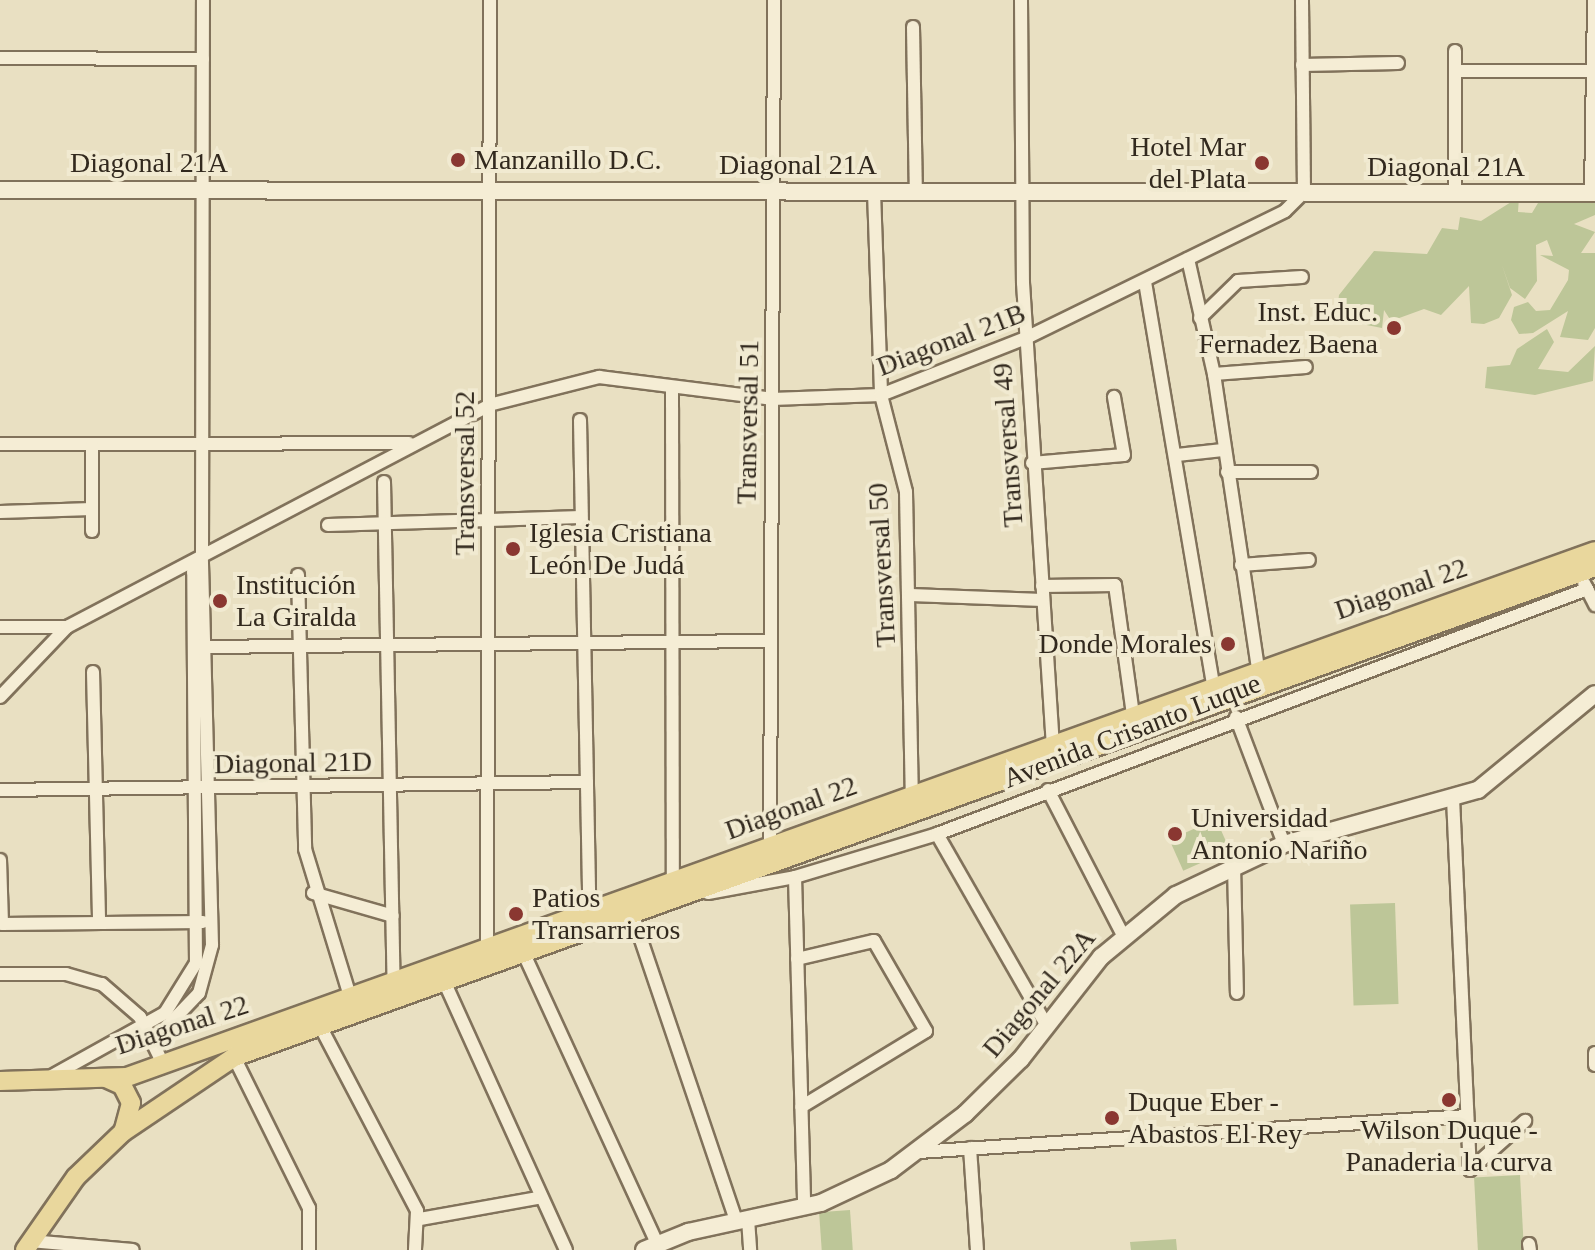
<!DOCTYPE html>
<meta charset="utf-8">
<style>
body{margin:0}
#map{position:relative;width:1595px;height:1250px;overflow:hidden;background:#e9e0c2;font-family:Georgia,serif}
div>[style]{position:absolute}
.green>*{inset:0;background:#bdc698;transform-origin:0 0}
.roads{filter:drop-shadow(2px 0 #81725b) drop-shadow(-2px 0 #81725b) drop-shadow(0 2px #81725b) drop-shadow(0 -2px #81725b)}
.street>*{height:12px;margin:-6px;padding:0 6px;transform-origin:6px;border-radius:6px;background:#f5edd5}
.secondary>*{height:16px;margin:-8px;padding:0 8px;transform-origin:8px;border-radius:8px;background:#f5edd5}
.primary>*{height:18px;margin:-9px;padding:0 9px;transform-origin:9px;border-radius:9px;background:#e9d79d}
.dots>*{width:22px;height:22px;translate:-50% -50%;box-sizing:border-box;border:4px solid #f1ead1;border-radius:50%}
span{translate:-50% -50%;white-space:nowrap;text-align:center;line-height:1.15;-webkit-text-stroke:8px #f1ead1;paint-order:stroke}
.poi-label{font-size:28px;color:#32291e}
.right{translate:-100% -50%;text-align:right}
.left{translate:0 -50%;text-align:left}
.street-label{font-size:28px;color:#32291e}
</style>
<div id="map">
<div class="green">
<i style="clip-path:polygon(1519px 197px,1518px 212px,1532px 213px,1538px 203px,1595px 203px,1595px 215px,1574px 224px,1595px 232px,1581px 253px,1595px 253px,1595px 328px,1588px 340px,1560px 337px,1568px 311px,1533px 333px,1519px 334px,1511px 320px,1514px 307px,1528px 302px,1536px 311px,1550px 310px,1568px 280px,1569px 270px,1540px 255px,1553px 256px,1547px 240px,1536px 245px,1537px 281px,1525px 299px,1510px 288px,1502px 265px,1512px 295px,1499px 318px,1484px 324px,1471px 323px,1469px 286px,1441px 315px,1424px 309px,1391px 321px,1384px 310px,1382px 328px,1336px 319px,1339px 295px,1374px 251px,1427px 254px,1442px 228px,1458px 230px,1460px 217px,1481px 221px)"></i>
<i style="clip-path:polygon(1547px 329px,1554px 342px,1538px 369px,1568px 372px,1595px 346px,1593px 381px,1535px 395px,1485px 388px,1487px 367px,1510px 365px,1517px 349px)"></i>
<i style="left:1216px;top:819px;width:34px;height:51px;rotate:66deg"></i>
<i style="left:1395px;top:903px;width:101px;height:45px;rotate:88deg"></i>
<i style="left:1520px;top:1175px;width:75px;height:46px;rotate:87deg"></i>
<i style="left:850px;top:1210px;width:40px;height:31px;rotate:86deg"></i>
<i style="clip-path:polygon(1176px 1239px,1177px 1250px,1131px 1250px,1130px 1242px)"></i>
</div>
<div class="roads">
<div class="street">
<i style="left:1021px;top:0;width:283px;rotate:89.6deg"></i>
<i style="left:1023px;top:283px;width:462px;rotate:86.3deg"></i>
<i style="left:913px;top:27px;width:165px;rotate:89deg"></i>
<i style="left:0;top:58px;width:203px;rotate:0.3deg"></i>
<i style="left:1302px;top:65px;width:96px;rotate:-1.2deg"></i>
<i style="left:1456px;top:71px;width:137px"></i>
<i style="left:874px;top:192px;width:203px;rotate:88deg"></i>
<i style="left:881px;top:395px;width:100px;rotate:75.5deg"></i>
<i style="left:906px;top:492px;width:302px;rotate:88.9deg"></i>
<i style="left:1591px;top:193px;width:193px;rotate:-89.1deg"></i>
<i style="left:1455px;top:194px;width:143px;rotate:-90deg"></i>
<i style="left:1188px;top:259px;width:118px;rotate:77.3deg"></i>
<i style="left:1214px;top:374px;width:299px;rotate:81.5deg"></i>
<i style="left:1145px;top:282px;width:410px;rotate:80.4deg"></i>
<i style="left:1200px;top:318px;width:53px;rotate:-44.2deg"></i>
<i style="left:1238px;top:281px;width:64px;rotate:-3.6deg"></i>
<i style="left:1214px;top:374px;width:92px;rotate:-4.4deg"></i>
<i style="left:672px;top:389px;width:491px;rotate:89.9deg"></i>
<i style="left:580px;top:420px;width:490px;rotate:88.9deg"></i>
<i style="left:0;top:444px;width:409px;rotate:-0.1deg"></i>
<i style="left:1177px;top:455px;width:46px;rotate:-6.2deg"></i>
<i style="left:1032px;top:463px;width:92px;rotate:-5deg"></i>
<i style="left:1124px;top:455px;width:59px;rotate:-99.8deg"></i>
<i style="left:1227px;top:472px;width:84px"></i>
<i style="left:384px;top:482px;width:499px;rotate:88.9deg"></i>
<i style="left:0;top:512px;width:92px;rotate:-1.9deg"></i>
<i style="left:328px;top:525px;width:253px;rotate:-1.8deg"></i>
<i style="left:92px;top:531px;width:87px;rotate:-90deg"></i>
<i style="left:1241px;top:565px;width:68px;rotate:-4.2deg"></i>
<i style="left:298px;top:575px;width:274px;rotate:88.5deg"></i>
<i style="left:305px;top:849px;width:154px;rotate:73deg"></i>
<i style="left:1584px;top:583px;width:25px;rotate:63deg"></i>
<i style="left:1042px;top:586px;width:73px;rotate:-0.8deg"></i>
<i style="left:1115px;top:585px;width:131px;rotate:82.1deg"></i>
<i style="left:910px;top:595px;width:133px;rotate:2.2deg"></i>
<i style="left:0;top:627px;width:67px"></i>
<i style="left:202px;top:647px;width:568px;rotate:-0.61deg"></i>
<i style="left:93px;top:672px;width:251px;rotate:88.6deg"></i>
<i style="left:0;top:697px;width:97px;rotate:-46.3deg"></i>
<i style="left:67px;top:627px;width:477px;rotate:-27.7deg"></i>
<i style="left:489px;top:405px;width:114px;rotate:-14.3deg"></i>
<i style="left:599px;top:377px;width:174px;rotate:7.2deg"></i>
<i style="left:772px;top:399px;width:109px;rotate:-2.1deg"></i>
<i style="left:881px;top:395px;width:156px;rotate:-21.5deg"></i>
<i style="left:1026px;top:338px;width:288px;rotate:-26.1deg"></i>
<i style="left:1285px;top:211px;width:27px;rotate:-45deg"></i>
<i style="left:1304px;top:192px;width:192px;rotate:-90.6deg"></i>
<i style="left:1236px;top:717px;width:136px;rotate:69.3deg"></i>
<i style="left:0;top:790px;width:587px;rotate:-0.78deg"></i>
<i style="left:1048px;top:790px;width:163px;rotate:62.7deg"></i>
<i style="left:1453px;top:798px;width:372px;rotate:87.4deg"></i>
<i style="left:937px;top:834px;width:219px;rotate:60.2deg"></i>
<i style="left:770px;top:845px;width:845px;rotate:-89.73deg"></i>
<i style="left:0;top:860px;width:64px;rotate:88.2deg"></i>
<i style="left:2px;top:924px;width:201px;rotate:-0.6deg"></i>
<i style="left:1234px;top:865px;width:128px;rotate:88.7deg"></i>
<i style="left:795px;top:877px;width:331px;rotate:88.4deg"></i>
<i style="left:313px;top:893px;width:83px;rotate:16deg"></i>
<i style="left:708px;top:893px;width:88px;rotate:-10.4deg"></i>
<i style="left:795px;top:877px;width:148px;rotate:-16.8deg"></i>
<i style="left:937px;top:834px;width:695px;rotate:-20.65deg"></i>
<i style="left:633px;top:916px;width:322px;rotate:71.3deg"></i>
<i style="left:487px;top:945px;width:945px;rotate:-89.82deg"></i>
<i style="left:524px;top:954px;width:318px;rotate:65.3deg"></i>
<i style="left:797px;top:959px;width:79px;rotate:-13.2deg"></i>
<i style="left:874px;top:941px;width:104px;rotate:60deg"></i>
<i style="left:926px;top:1031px;width:146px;rotate:148.7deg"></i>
<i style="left:0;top:974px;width:66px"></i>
<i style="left:66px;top:974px;width:37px;rotate:16deg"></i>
<i style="left:102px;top:984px;width:50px;rotate:41deg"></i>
<i style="left:140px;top:1017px;width:52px;rotate:63.9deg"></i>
<i style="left:444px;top:981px;width:295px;rotate:65.6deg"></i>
<i style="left:319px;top:1024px;width:211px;rotate:62.3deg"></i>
<i style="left:417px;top:1211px;width:39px;rotate:93deg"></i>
<i style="left:153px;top:1041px;width:66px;rotate:-46.2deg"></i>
<i style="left:199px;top:993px;width:50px;rotate:-74.8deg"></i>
<i style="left:212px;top:945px;width:390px;rotate:-91.5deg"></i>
<i style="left:202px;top:555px;width:555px;rotate:-89.9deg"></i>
<i style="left:1595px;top:1053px;width:12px;rotate:90deg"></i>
<i style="left:234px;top:1057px;width:169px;rotate:63.6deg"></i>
<i style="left:309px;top:1208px;width:42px;rotate:90deg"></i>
<i style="left:50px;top:1077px;width:132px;rotate:-29.1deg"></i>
<i style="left:165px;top:1013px;width:59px;rotate:-58.2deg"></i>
<i style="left:196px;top:963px;width:391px;rotate:-90.4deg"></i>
<i style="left:193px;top:572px;width:19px;rotate:-62deg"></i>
<i style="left:970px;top:1148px;width:102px;rotate:86.1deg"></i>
<i style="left:918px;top:1152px;width:550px;rotate:-3.75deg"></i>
<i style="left:1470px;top:1170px;width:74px;rotate:-41.7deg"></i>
<i style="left:420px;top:1219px;width:120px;rotate:-10.1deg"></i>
<i style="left:748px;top:1219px;width:31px;rotate:86deg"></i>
<i style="left:30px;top:1241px;width:103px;rotate:5deg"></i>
<i style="left:1529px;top:1244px;width:6px;rotate:81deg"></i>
</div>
<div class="secondary">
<i style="left:0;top:190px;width:1595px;rotate:0.11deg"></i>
<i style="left:644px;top:1250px;width:48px;rotate:-22.2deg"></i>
<i style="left:688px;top:1232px;width:136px;rotate:-12.3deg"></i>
<i style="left:821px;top:1203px;width:77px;rotate:-25.2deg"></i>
<i style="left:891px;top:1170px;width:93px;rotate:-37.1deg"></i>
<i style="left:965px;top:1114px;width:78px;rotate:-44.5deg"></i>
<i style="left:1021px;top:1059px;width:130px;rotate:-51.9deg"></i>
<i style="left:1101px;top:957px;width:97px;rotate:-39.6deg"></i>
<i style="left:1176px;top:895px;width:119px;rotate:-25.3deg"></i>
<i style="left:1284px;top:844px;width:201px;rotate:-15.6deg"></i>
<i style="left:1478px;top:790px;width:151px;rotate:-39.4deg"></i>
</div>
<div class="primary">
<i style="left:106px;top:1078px;width:17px;rotate:24deg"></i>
<i style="left:122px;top:1085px;width:20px;rotate:63deg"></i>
<i style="left:131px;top:1103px;width:28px;rotate:105deg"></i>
<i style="left:0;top:1081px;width:127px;rotate:-1.8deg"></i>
<i style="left:127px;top:1077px;width:1559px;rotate:-19.71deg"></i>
<i style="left:25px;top:1250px;width:89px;rotate:-55.1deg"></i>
<i style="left:76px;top:1177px;width:65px;rotate:-43.8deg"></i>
<i style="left:123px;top:1132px;width:134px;rotate:-34deg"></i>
<i style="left:234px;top:1057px;width:1447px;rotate:-19.8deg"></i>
</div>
</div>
<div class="dots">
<i style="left:458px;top:160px;background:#8a3731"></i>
<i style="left:1262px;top:163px;background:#8a3731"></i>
<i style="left:1394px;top:328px;background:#8a3731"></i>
<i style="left:513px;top:549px;background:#8a3731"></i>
<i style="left:220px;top:601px;background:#8a3731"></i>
<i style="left:1228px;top:644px;background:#8a3731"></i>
<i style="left:1175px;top:834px;background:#8a3731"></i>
<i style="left:516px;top:914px;background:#8a3731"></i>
<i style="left:1449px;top:1100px;background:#8a3731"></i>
<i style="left:1112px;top:1118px;background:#8a3731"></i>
</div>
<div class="poi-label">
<span class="right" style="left:1246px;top:163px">Hotel Mar<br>del Plata</span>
<span class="left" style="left:474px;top:160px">Manzanillo D.C.</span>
<span class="right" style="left:1378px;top:328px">Inst. Educ.<br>Fernadez Baena</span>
<span class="left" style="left:529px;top:549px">Iglesia Cristiana<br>León De Judá</span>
<span class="left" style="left:236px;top:601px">Institución<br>La Giralda</span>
<span class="right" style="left:1212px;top:644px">Donde Morales</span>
<span class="left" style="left:1191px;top:834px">Universidad<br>Antonio Nariño</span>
<span class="left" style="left:532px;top:914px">Patios<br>Transarrieros</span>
<span class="left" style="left:1128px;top:1118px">Duque Eber -<br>Abastos El Rey</span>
<span style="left:1449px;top:1146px">Wilson Duque -<br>Panaderia la curva</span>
</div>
<div class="street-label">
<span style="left:149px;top:163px">Diagonal 21A</span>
<span style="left:798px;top:165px">Diagonal 21A</span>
<span style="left:1446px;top:167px">Diagonal 21A</span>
<span style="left:951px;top:340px;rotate:-21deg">Diagonal 21B</span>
<span style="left:748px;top:422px;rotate:-89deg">Transversal 51</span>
<span style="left:1008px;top:445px;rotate:-94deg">Transversal 49</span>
<span style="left:465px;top:473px;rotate:-90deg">Transversal 52</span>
<span style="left:882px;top:565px;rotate:-93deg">Transversal 50</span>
<span style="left:1401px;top:589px;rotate:-19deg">Diagonal 22</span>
<span style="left:1132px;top:731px;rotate:-21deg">Avenida Crisanto Luque</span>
<span style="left:293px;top:763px;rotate:-1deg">Diagonal 21D</span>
<span style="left:791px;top:808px;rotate:-20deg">Diagonal 22</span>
<span style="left:1039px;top:993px;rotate:-50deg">Diagonal 22A</span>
<span style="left:182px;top:1025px;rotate:-18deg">Diagonal 22</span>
</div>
</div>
